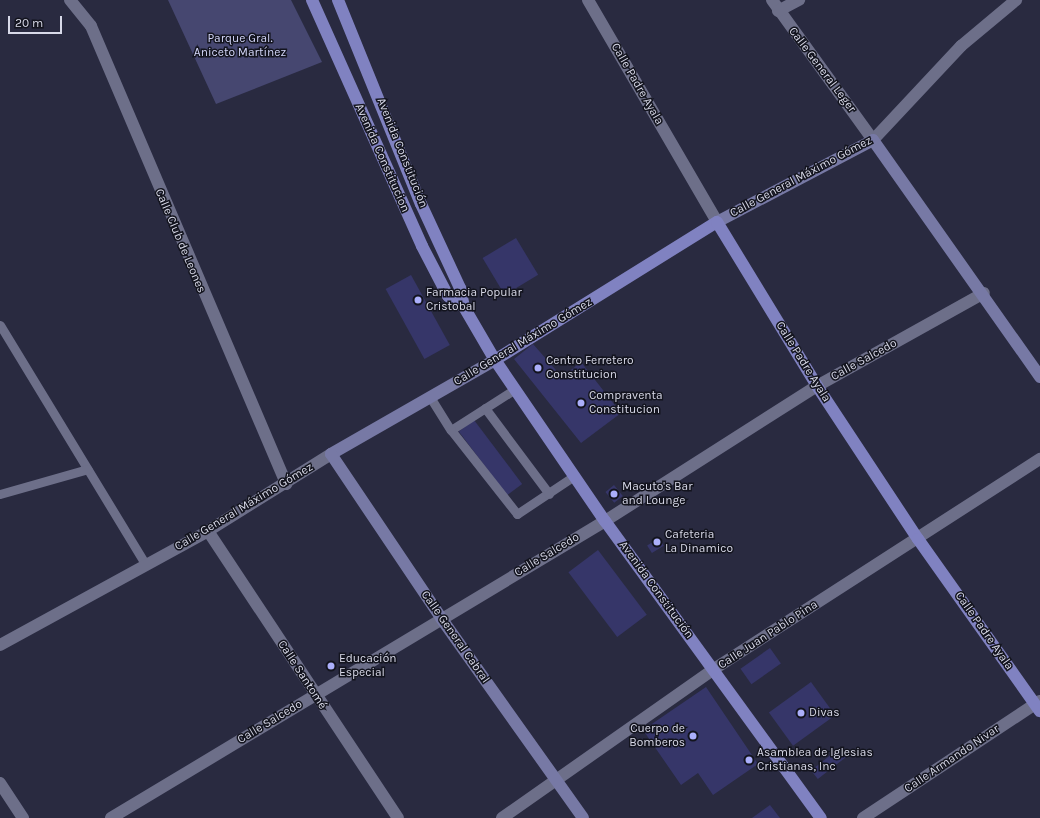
<!DOCTYPE html>
<meta charset="utf-8">
<style>
body{margin:0}
#map{position:relative;width:1040px;height:818px;overflow:hidden;background:#292a40;font-family:Karla,sans-serif}
div>[style]{position:absolute}
.green>*{inset:0;background:#464770}
.building>*{inset:0;background:#363669;transform-origin:0 0}
.lane>*{height:9px;margin:-4.5px;padding:0 4.5px;transform-origin:4.5px;border-radius:4.5px;background:#6d6f89}
.street>*{height:12px;margin:-6px;padding:0 6px;transform-origin:6px;border-radius:6px;background:#6d6f89}
.secondary>*{height:12px;margin:-6px;padding:0 6px;transform-origin:6px;border-radius:6px;background:#7779a5}
.primary>*{height:12px;margin:-6px;padding:0 6px;transform-origin:6px;border-radius:6px;background:#8082c1}
.dots>*{width:11px;height:11px;translate:-50% -50%;box-sizing:border-box;border:2px solid #13141e;border-radius:50%}
span{translate:-50% -50%;white-space:nowrap;text-align:center;line-height:1.15;-webkit-text-stroke:3px #13141e;paint-order:stroke}
.park-label{font-size:12px;color:#d4d7fa}
.street-label{font-size:12px;color:#d8d9e8}
.poi-label{font-size:12px;color:#d8d9e8}
.left{translate:0 -50%;text-align:left}
.right{translate:-100% -50%;text-align:right}
.scale{position:absolute;left:8px;top:16px;width:54px;height:18px;box-sizing:border-box;border:2px solid #d8d9e8;border-top:0;padding-left:5px;font-size:12px;line-height:14px;white-space:nowrap;color:#d8d9e8;-webkit-text-stroke:3px #13141e;paint-order:stroke}
</style>
<div id="map">
<div class="green">
<i style="clip-path:polygon(168px 0,291px 0,322px 62px,216px 104px)"></i>
</div>
<div class="building">
<i style="left:516px;top:238px;width:43px;height:39px;rotate:59deg"></i>
<i style="left:411px;top:275px;width:80px;height:29px;rotate:61deg"></i>
<i style="clip-path:polygon(533px 344px,562px 377px,581px 362px,621px 413px,581px 443px,514px 359px)"></i>
<i style="left:474px;top:420px;width:80px;height:19px;rotate:53deg"></i>
<i style="left:614px;top:485px;width:14px;height:11px;rotate:51deg"></i>
<i style="left:659px;top:538px;width:9px;height:14px;rotate:58deg"></i>
<i style="left:598px;top:550px;width:81px;height:37px;rotate:53deg"></i>
<i style="left:770px;top:648px;width:19px;height:36px;rotate:55deg"></i>
<i style="left:811px;top:682px;width:41px;height:52px;rotate:54deg"></i>
<i style="clip-path:polygon(706px 687px,758px 764px,713px 795px,698px 773px,681px 785px,643px 730px)"></i>
<i style="left:841px;top:747px;width:11px;height:38px;rotate:52deg"></i>
<i style="clip-path:polygon(770px 805px,780px 818px,752px 818px)"></i>
</div>
<div class="lane">
<i style="left:0;top:325px;width:281px;rotate:58.7deg"></i>
<i style="left:515px;top:389px;width:76px;rotate:147.4deg"></i>
<i style="left:451px;top:430px;width:107px;rotate:51.8deg"></i>
<i style="left:517px;top:514px;width:69px;rotate:-33.7deg"></i>
<i style="left:430px;top:397px;width:39px;rotate:58deg"></i>
<i style="left:485px;top:408px;width:107px;rotate:53.3deg"></i>
<i style="left:0;top:494px;width:91px;rotate:-15.9deg"></i>
</div>
<div class="street">
<i style="left:70px;top:0;width:33px;rotate:51deg"></i>
<i style="left:91px;top:26px;width:498px;rotate:66.9deg"></i>
<i style="left:588px;top:0;width:257px;rotate:59.8deg"></i>
<i style="left:772px;top:0;width:173px;rotate:54.2deg"></i>
<i style="left:873px;top:140px;width:129px;rotate:-46.9deg"></i>
<i style="left:961px;top:46px;width:72px;rotate:-39.9deg"></i>
<i style="left:778px;top:11px;width:24px;rotate:-28deg"></i>
<i style="left:208px;top:531px;width:344px;rotate:56.5deg"></i>
<i style="left:0;top:645px;width:237px;rotate:-28.7deg"></i>
<i style="left:208px;top:531px;width:145px;rotate:-32deg"></i>
<i style="left:0;top:783px;width:42px;rotate:56.7deg"></i>
<i style="left:111px;top:818px;width:576px;rotate:-31.01deg"></i>
<i style="left:605px;top:521px;width:251px;rotate:-32.5deg"></i>
<i style="left:817px;top:386px;width:191px;rotate:-29.1deg"></i>
<i style="left:502px;top:818px;width:259px;rotate:-35.1deg"></i>
<i style="left:714px;top:669px;width:388px;rotate:-32.8deg"></i>
<i style="left:863px;top:818px;width:212px;rotate:-33.5deg"></i>
</div>
<div class="secondary">
<i style="left:717px;top:222px;width:176px;rotate:-27.7deg"></i>
<i style="left:873px;top:140px;width:290px;rotate:54.8deg"></i>
<i style="left:495px;top:360px;width:189px;rotate:150.2deg"></i>
<i style="left:331px;top:454px;width:197px;rotate:56.1deg"></i>
<i style="left:441px;top:618px;width:245px;rotate:54.6deg"></i>
</div>
<div class="primary">
<i style="left:312px;top:0;width:269px;rotate:65.9deg"></i>
<i style="left:422px;top:246px;width:56px;rotate:62.5deg"></i>
<i style="left:448px;top:296px;width:19px;rotate:35deg"></i>
<i style="left:338px;top:0;width:220px;rotate:67.9deg"></i>
<i style="left:421px;top:204px;width:93px;rotate:65.1deg"></i>
<i style="left:460px;top:288px;width:19px;rotate:78deg"></i>
<i style="left:464px;top:307px;width:61px;rotate:59.7deg"></i>
<i style="left:495px;top:360px;width:195px;rotate:55.7deg"></i>
<i style="left:605px;top:521px;width:367px;rotate:54deg"></i>
<i style="left:495px;top:360px;width:261px;rotate:-31.9deg"></i>
<i style="left:717px;top:222px;width:192px;rotate:58.6deg"></i>
<i style="left:817px;top:386px;width:183px;rotate:56.6deg"></i>
<i style="left:918px;top:539px;width:211px;rotate:54.7deg"></i>
</div>
<div class="dots">
<i style="left:418px;top:300px;background:#abaffb"></i>
<i style="left:538px;top:368px;background:#abaffb"></i>
<i style="left:581px;top:403px;background:#abaffb"></i>
<i style="left:614px;top:494px;background:#abaffb"></i>
<i style="left:657px;top:542px;background:#abaffb"></i>
<i style="left:331px;top:666px;background:#abaffb"></i>
<i style="left:801px;top:713px;background:#abaffb"></i>
<i style="left:693px;top:736px;background:#abaffb"></i>
<i style="left:749px;top:760px;background:#abaffb"></i>
</div>
<div class="park-label">
<span style="left:240px;top:46px">Parque Gral.<br>Aniceto Martínez</span>
</div>
<div class="street-label">
<span style="left:822px;top:70px;rotate:53deg">Calle General Leger</span>
<span style="left:637px;top:84px;rotate:60deg">Calle Padre Ayala</span>
<span style="left:402px;top:153px;rotate:68deg">Avenida Constitución</span>
<span style="left:382px;top:158px;rotate:66deg">Avenida Constitucion</span>
<span style="left:801px;top:177px;rotate:-28deg">Calle General Máximo Gómez</span>
<span style="left:180px;top:241px;rotate:67deg">Calle Club de Leones</span>
<span style="left:523px;top:342px;rotate:-31deg">Calle General Máximo Gómez</span>
<span style="left:864px;top:360px;rotate:-29deg">Calle Salcedo</span>
<span style="left:803px;top:362px;rotate:58deg">Calle Padre Ayala</span>
<span style="left:244px;top:507px;rotate:-31deg">Calle General Máximo Gómez</span>
<span style="left:547px;top:555px;rotate:-31deg">Calle Salcedo</span>
<span style="left:656px;top:590px;rotate:54deg">Avenida Constitución</span>
<span style="left:984px;top:631px;rotate:55deg">Calle Padre Ayala</span>
<span style="left:768px;top:635px;rotate:-33deg">Calle Juan Pablo Pina</span>
<span style="left:455px;top:637px;rotate:55deg">Calle General Cabral</span>
<span style="left:302px;top:675px;rotate:57deg">Calle Santomé</span>
<span style="left:270px;top:722px;rotate:-31deg">Calle Salcedo</span>
<span style="left:952px;top:759px;rotate:-34deg">Calle Armando Nivar</span>
</div>
<div class="poi-label">
<span class="left" style="left:426px;top:300px">Farmacia Popular<br>Cristobal</span>
<span class="left" style="left:546px;top:368px">Centro Ferretero<br>Constitucion</span>
<span class="left" style="left:589px;top:403px">Compraventa<br>Constitucion</span>
<span class="left" style="left:622px;top:494px">Macuto's Bar<br>and Lounge</span>
<span class="left" style="left:665px;top:542px">Cafeteria<br>La Dinamico</span>
<span class="left" style="left:339px;top:666px">Educación<br>Especial</span>
<span class="left" style="left:809px;top:713px">Divas</span>
<span class="right" style="left:685px;top:736px">Cuerpo de<br>Bomberos</span>
<span class="left" style="left:757px;top:760px">Asamblea de Iglesias<br>Cristianas, Inc</span>
</div>
<div class="scale">20 m</div>
</div>
